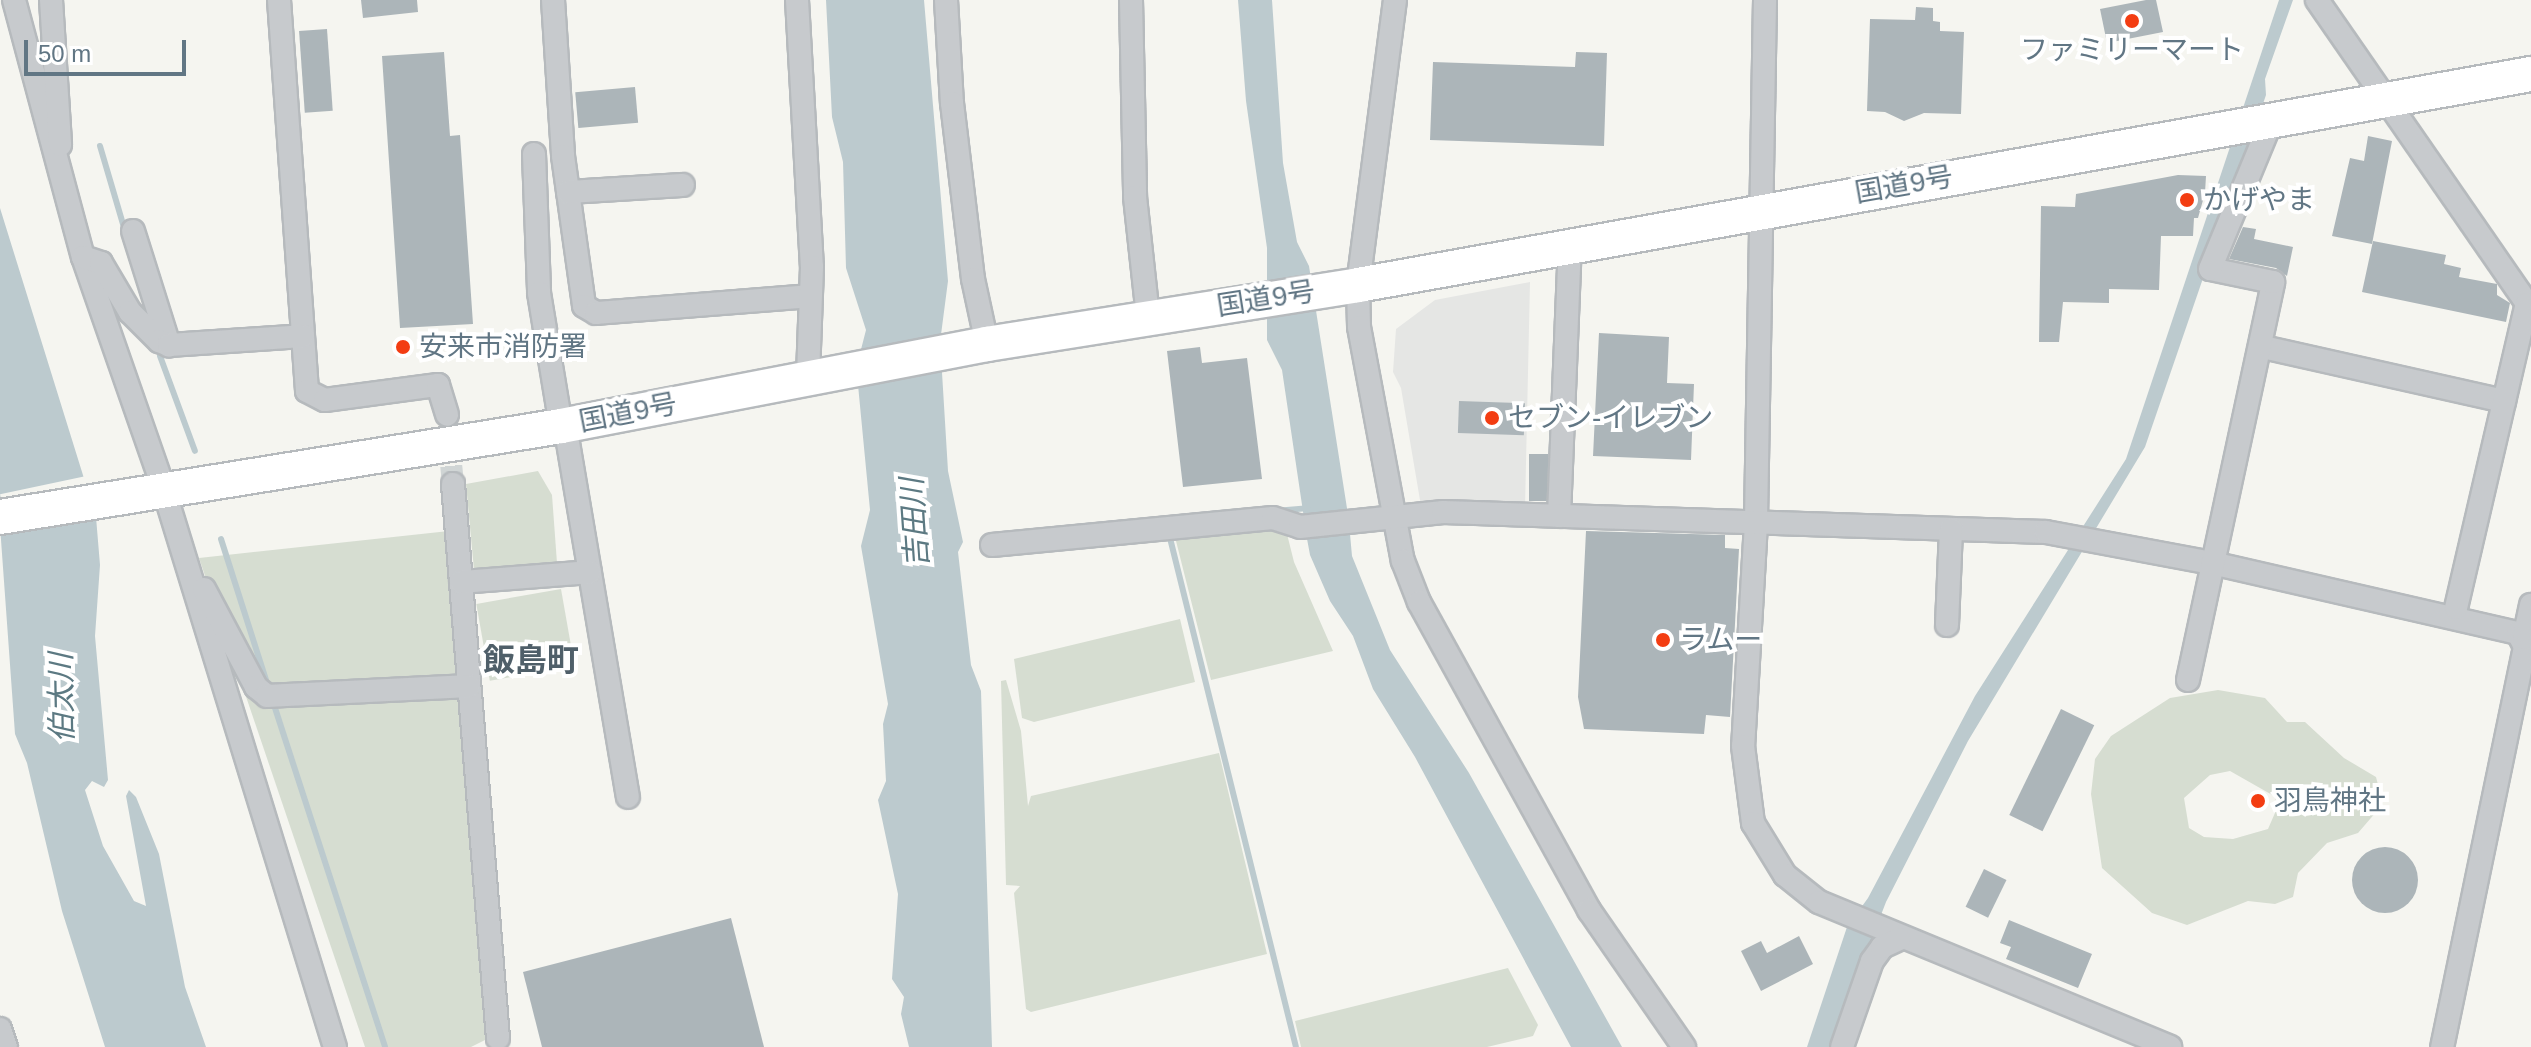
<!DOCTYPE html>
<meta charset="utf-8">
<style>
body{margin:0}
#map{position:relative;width:2531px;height:1047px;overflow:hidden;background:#f5f5f0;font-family:Arial,"Noto Sans JP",sans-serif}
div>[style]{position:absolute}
.built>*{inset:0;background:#e5e6e4}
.green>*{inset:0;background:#d6ddd1;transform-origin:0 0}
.water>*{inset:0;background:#bccace}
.pier>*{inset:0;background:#f5f5f0;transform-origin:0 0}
.stream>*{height:6px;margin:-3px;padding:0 3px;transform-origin:3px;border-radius:3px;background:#bccace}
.building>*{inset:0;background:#acb5b9;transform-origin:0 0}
.round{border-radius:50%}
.minor-tunnel>*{height:22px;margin-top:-11px;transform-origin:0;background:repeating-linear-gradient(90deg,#d0d5d5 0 22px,transparent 0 33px)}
.roads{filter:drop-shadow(2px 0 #b6babd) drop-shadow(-2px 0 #b6babd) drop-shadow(0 2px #b6babd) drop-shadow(0 -2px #b6babd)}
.minor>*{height:22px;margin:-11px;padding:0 11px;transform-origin:11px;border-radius:11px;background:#c7cacd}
.highway>*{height:34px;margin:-17px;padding:0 17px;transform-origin:17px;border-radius:17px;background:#fff}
.dots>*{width:22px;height:22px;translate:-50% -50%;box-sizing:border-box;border:4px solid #fff;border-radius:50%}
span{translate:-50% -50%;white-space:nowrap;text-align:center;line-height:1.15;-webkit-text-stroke:8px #fff;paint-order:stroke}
.poi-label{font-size:28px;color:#617684}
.left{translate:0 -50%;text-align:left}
.street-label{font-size:28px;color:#617684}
.water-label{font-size:30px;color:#5c7982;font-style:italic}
.quarter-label{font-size:32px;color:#4f5f69;font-weight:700}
.scale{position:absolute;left:24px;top:40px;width:162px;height:36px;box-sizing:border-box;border:4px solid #617684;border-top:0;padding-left:10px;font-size:24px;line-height:28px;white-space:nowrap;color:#617684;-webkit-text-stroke:6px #fff;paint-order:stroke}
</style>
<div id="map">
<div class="built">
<i style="clip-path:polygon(1530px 282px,1525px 508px,1421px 506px,1401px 388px,1393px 372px,1396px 329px,1435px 300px)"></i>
</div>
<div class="green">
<i style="clip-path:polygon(538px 471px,552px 495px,557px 563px,474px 570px,466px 484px)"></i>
<i style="clip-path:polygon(1248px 526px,1286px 530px,1294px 562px,1333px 651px,1211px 680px,1174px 533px)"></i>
<i style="clip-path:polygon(449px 531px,491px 1037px,471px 1047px,365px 1047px,199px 558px)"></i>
<i style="left:561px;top:589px;width:78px;height:86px;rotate:80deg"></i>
<i style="clip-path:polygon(1180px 619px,1195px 682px,1034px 722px,1022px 718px,1014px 659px)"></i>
<i style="clip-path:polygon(1006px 680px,1021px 731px,1028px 806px,1031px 796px,1219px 753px,1267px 954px,1031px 1012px,1026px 1009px,1014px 893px,1020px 886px,1006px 885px,1001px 681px)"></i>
<i style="clip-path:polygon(evenodd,2218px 690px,2265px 698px,2287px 722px,2305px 722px,2344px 758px,2376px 777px,2383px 804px,2358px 833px,2327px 843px,2298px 873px,2293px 897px,2275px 904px,2248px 901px,2187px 925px,2152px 913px,2102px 868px,2091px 794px,2095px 759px,2111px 736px,2170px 698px,2218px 690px,2230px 771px,2274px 796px,2278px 806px,2268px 829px,2233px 839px,2204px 837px,2189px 828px,2184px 798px,2210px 775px,2230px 771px)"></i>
<i style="clip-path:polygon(1508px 968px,1538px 1025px,1533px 1036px,1487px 1047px,1301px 1047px,1295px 1021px)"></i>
</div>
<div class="water">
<i style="clip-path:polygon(826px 0,924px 0,948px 281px,939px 350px,857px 365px,866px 330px,846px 268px,843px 162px,832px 117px)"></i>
<i style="clip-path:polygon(1238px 0,1272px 0,1283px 163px,1297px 242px,1309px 266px,1349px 521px,1305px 525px,1282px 370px,1267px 340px,1267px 248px,1246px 101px)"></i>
<i style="clip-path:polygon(2279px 0,2293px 0,2265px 79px,2266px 95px,2145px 447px,1968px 741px,1886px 902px,1830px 1047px,1807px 1047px,1847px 927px,1868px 898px,1975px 696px,2126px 459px)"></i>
<i style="clip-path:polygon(0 208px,96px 517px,100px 565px,95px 636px,108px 780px,104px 787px,92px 781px,85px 790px,103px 846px,134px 901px,146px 906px,126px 796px,129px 790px,136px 797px,159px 854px,185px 987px,206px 1047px,105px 1047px,62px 911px,27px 763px,15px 734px,0 526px)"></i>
<i style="clip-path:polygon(941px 356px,948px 471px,963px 542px,958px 552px,971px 665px,981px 691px,992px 1047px,909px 1047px,901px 1014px,904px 997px,892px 979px,898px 894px,878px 800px,886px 781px,883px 724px,888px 704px,861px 546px,870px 510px,858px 385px)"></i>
<i style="clip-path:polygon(1349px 523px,1352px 556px,1390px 650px,1469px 773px,1622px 1047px,1571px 1047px,1415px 757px,1373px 689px,1353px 636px,1330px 601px,1310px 555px,1305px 528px)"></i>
</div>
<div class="pier">
<i style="left:91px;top:475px;width:38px;height:93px;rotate:78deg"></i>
</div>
<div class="stream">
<i style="left:100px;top:146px;width:89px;rotate:73.6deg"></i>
<i style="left:160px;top:356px;width:101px;rotate:69.8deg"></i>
<i style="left:1275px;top:511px;width:33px;rotate:-5deg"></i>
<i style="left:1169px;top:534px;width:528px;rotate:76.1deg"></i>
<i style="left:221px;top:539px;width:154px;rotate:72.3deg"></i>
<i style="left:275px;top:708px;width:356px;rotate:72deg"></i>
</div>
<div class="building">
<i style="clip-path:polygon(361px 0,417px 0,418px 12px,363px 18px)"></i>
<i style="clip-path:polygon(2146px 0,2156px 0,2163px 32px,2107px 43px,2100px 9px)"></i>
<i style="clip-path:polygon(1916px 7px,1933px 8px,1933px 21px,1940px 22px,1940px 31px,1964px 32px,1961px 114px,1924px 113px,1904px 121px,1885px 112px,1867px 111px,1870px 19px,1915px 20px)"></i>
<i style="left:327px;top:29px;width:82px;height:28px;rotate:86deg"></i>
<i style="clip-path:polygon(444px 52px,450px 136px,460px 135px,473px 324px,400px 328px,382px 56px)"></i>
<i style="clip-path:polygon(1576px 52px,1607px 53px,1604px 146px,1430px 140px,1433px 62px,1575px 67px)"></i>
<i style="left:635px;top:87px;width:36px;height:60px;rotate:85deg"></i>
<i style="clip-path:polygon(2368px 136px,2392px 141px,2372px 244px,2332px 236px,2350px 158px,2364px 161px)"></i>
<i style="clip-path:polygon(2178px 175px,2206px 176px,2205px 193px,2198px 218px,2194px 218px,2193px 236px,2161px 236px,2159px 290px,2109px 289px,2109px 303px,2063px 302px,2059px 342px,2039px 342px,2041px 206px,2075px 207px,2076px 194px)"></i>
<i style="clip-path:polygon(2243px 227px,2256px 229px,2254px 239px,2293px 247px,2287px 276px,2276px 268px,2229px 259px)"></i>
<i style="clip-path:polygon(2373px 241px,2446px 255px,2444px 264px,2461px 268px,2459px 277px,2497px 284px,2497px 295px,2510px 303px,2506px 322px,2362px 292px)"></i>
<i style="clip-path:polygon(1599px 333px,1669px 337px,1667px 383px,1694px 384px,1691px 460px,1593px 456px)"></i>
<i style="clip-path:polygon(1200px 347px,1202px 363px,1247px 358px,1262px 479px,1183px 487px,1167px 351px)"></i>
<i style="left:1459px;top:401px;width:66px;height:32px;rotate:2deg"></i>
<i style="left:1529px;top:454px;width:19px;height:47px"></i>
<i style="clip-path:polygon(1586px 531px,1725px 535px,1725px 548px,1739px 549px,1730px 717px,1706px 715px,1704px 734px,1584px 729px,1578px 697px)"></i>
<i style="left:2061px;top:709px;width:37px;height:118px;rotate:26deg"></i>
<i class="round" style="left:2352px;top:847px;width:66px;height:66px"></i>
<i style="left:1984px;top:869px;width:25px;height:42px;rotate:26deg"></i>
<i style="clip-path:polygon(731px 918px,764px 1047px,542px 1047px,523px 972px)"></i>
<i style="clip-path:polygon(2009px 920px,2092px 954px,2078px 988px,2006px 959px,2011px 947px,2000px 943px)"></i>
<i style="clip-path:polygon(1799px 936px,1813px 964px,1761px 991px,1741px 951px,1761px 941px,1767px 953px)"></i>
</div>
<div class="minor-tunnel">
<i style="left:448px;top:433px;width:51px;rotate:84.4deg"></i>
</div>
<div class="roads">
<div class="minor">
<i style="left:14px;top:0;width:266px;rotate:75deg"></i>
<i style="left:83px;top:257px;width:244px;rotate:70.8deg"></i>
<i style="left:163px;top:487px;width:586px;rotate:72.93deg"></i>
<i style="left:51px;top:0;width:145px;rotate:86.4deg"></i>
<i style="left:279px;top:0;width:392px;rotate:85.9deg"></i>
<i style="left:307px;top:391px;width:20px;rotate:27deg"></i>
<i style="left:325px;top:400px;width:114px;rotate:-7.6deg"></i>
<i style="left:438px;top:385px;width:31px;rotate:73deg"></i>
<i style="left:553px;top:0;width:156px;rotate:86.3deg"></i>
<i style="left:563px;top:156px;width:151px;rotate:82deg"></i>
<i style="left:584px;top:306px;width:14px;rotate:30deg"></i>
<i style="left:596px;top:313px;width:205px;rotate:-4.5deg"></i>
<i style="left:797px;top:0;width:267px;rotate:86.8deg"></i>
<i style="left:812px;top:267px;width:111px;rotate:92.1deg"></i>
<i style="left:946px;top:0;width:103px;rotate:86.7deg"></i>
<i style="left:952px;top:103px;width:177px;rotate:83.2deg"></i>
<i style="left:973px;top:279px;width:66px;rotate:77.8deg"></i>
<i style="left:1131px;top:0;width:197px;rotate:88.8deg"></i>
<i style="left:1135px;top:197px;width:121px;rotate:83.8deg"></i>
<i style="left:1395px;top:0;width:287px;rotate:97.4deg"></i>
<i style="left:1358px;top:285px;width:42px;rotate:88.6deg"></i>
<i style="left:1359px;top:327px;width:238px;rotate:79.4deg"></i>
<i style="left:1403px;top:561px;width:44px;rotate:68.7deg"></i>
<i style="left:1419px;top:602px;width:352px;rotate:61.1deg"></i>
<i style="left:1589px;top:910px;width:167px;rotate:55.3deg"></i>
<i style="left:1765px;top:0;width:523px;rotate:90.99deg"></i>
<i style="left:1756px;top:523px;width:223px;rotate:93.3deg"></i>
<i style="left:1743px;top:746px;width:78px;rotate:82.6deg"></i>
<i style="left:1753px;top:823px;width:61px;rotate:58.4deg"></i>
<i style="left:1785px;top:875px;width:43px;rotate:38.5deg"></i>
<i style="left:1819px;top:902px;width:380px;rotate:22.4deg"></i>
<i style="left:2317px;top:0;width:376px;rotate:55.3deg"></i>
<i style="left:534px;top:154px;width:139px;rotate:87.9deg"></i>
<i style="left:539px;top:293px;width:135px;rotate:80.6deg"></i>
<i style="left:568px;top:192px;width:115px;rotate:-3.5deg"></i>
<i style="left:133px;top:231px;width:120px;rotate:72.5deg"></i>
<i style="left:83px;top:257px;width:19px;rotate:18deg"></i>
<i style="left:101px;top:263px;width:57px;rotate:59.4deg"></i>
<i style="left:130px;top:312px;width:41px;rotate:45deg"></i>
<i style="left:159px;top:341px;width:11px;rotate:22deg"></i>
<i style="left:169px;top:345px;width:134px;rotate:-3.8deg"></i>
<i style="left:2267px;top:348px;width:243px;rotate:12.6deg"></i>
<i style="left:565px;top:425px;width:377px;rotate:80.4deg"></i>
<i style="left:453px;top:484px;width:556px;rotate:85.36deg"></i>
<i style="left:1559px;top:516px;width:270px;rotate:-87.7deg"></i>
<i style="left:992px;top:545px;width:282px;rotate:-5.5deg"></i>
<i style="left:1273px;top:518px;width:28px;rotate:18deg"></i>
<i style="left:1300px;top:527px;width:144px;rotate:-6deg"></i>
<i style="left:1443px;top:512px;width:603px;rotate:1.9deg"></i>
<i style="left:2046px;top:532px;width:169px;rotate:10.6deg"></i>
<i style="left:2212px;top:563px;width:314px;rotate:12.9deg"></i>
<i style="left:2518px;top:633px;width:16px;rotate:63deg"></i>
<i style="left:2525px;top:647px;width:409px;rotate:101.7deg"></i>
<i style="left:461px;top:582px;width:129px;rotate:-4.4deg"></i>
<i style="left:204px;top:589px;width:111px;rotate:62deg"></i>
<i style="left:256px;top:687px;width:14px;rotate:39deg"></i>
<i style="left:267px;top:696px;width:202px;rotate:-2.8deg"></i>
<i style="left:2456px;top:608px;width:312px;rotate:-76.9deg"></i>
<i style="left:1947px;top:625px;width:96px;rotate:-87.6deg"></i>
<i style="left:2524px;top:638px;width:34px;rotate:-78deg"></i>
<i style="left:2188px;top:680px;width:407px;rotate:-77.9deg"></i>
<i style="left:2273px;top:282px;width:64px;rotate:-168.3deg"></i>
<i style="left:2210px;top:269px;width:162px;rotate:-67.5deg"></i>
<i style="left:0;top:1029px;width:19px;rotate:72deg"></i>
<i style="left:1842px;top:1047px;width:91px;rotate:-70.8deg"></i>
<i style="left:1872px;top:961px;width:17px;rotate:-54deg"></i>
<i style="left:1882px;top:947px;width:19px;rotate:-25deg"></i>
</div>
<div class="highway">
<i style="left:0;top:517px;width:568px;rotate:-9.21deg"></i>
<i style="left:561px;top:426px;width:434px;rotate:-10.9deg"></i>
<i style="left:987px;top:344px;width:376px;rotate:-9deg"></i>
<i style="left:1358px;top:285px;width:1192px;rotate:-10.2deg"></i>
</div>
</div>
<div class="dots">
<i style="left:2132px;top:21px;background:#f33d12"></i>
<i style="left:2187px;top:200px;background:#f33d12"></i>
<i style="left:403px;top:347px;background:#f33d12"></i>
<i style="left:1492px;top:418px;background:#f33d12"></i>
<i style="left:1663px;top:640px;background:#f33d12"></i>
<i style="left:2258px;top:801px;background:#f33d12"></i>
</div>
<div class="poi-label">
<span style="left:2132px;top:50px">ファミリーマート</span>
<span class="left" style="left:2203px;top:200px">かげやま</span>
<span class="left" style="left:419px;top:347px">安来市消防署</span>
<span class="left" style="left:1508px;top:418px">セブン-イレブン</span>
<span class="left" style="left:1679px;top:640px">ラムー</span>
<span class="left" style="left:2274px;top:801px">羽鳥神社</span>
</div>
<div class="street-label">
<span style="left:1904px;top:185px;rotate:-10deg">国道9号</span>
<span style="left:1266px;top:299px;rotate:-9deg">国道9号</span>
<span style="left:628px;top:413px;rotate:-11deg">国道9号</span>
</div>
<div class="water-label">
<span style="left:915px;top:523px;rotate:-94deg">吉田川</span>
<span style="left:62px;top:698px;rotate:-91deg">伯太川</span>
</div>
<div class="quarter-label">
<span style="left:531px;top:660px">飯島町</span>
</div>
<div class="scale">50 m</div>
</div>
